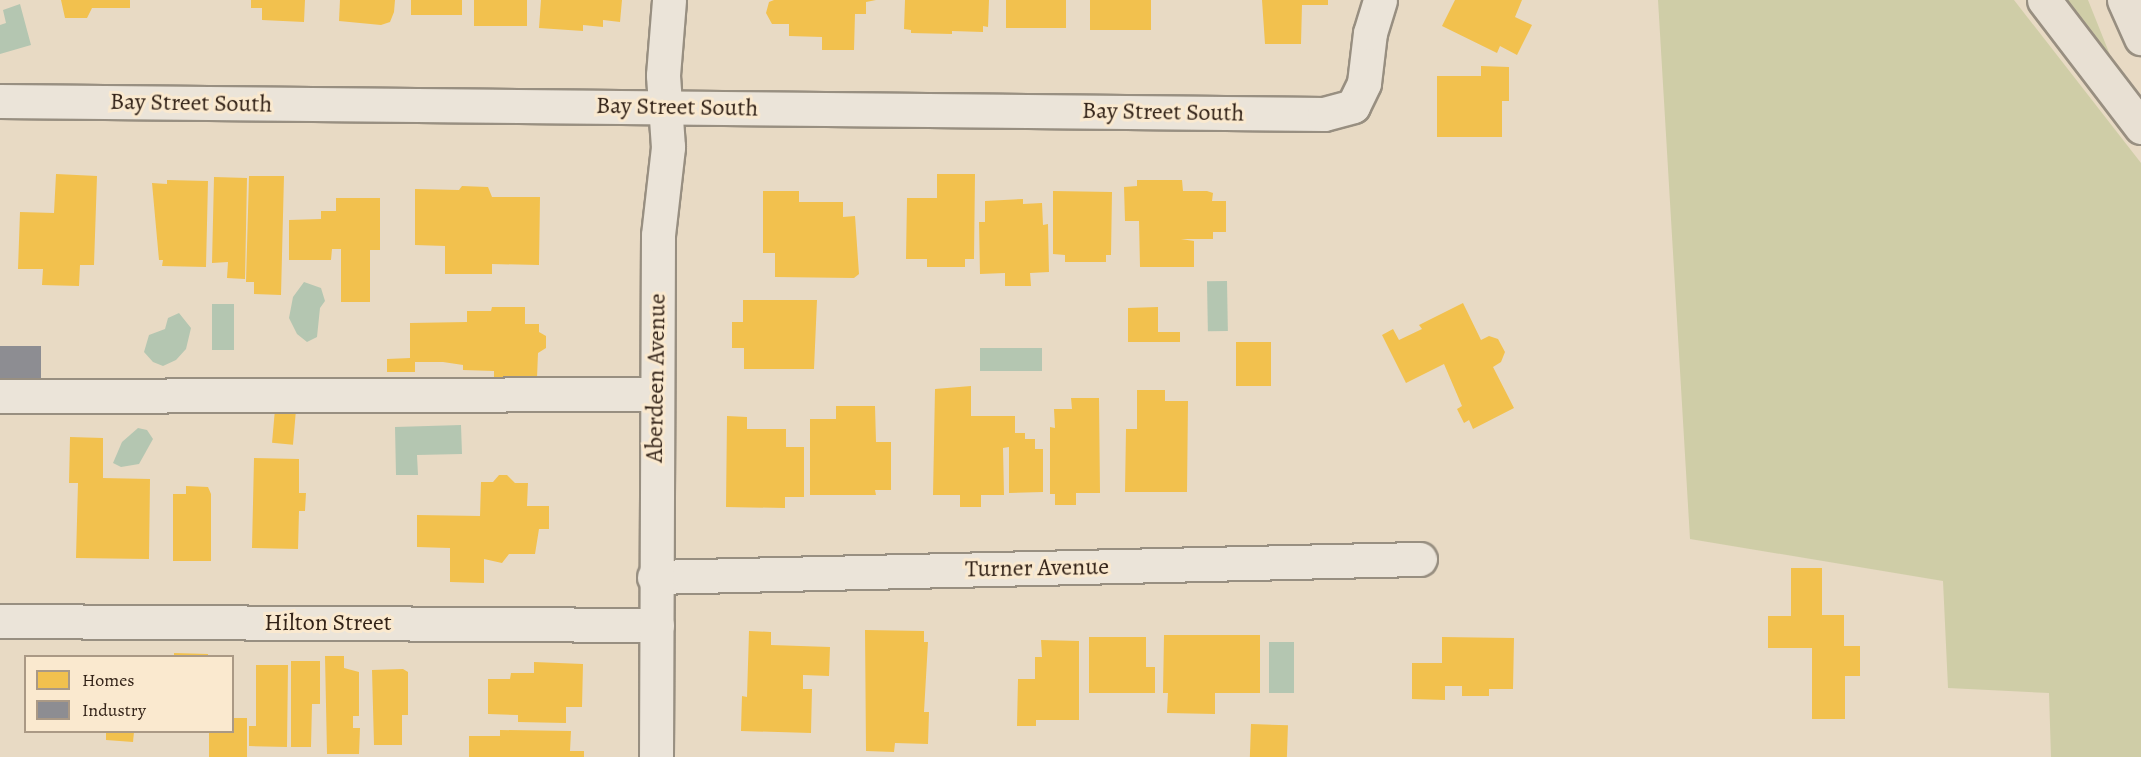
<!DOCTYPE html>
<style>
body{margin:0}
#map{position:relative;width:2141px;height:757px;overflow:hidden;background:#e8dac4;font-family:Alegreya,serif}
div>[style]{position:absolute}
.green>*{inset:0;background:#cfcda7}
.water>*{inset:0;background:#b4c6b1;transform-origin:0 0}
.homes>*{inset:0;background:#f2c14e;transform-origin:0 0}
.industry>*{inset:0;background:#8d8d92;transform-origin:0 0}
.roads{filter:drop-shadow(2px 0 #988f81) drop-shadow(-2px 0 #988f81) drop-shadow(0 2px #988f81) drop-shadow(0 -2px #988f81)}
.minor>*{height:33px;margin:-16.5px;padding:0 16.5px;transform-origin:16.5px;border-radius:16.5px;background:#ebe4d9}
.major>*{height:33px;margin:-16.5px;padding:0 16.5px;transform-origin:16.5px;border-radius:16.5px;background:#e8e0d3}
span{translate:-50% -50%;white-space:nowrap;text-align:center;line-height:1.15;-webkit-text-stroke:6px #fae9cf;paint-order:stroke}
.street-label{font-size:24px;color:#322217}
.legend{position:absolute;left:24px;top:655px;width:210px;height:78px;box-sizing:border-box;background:#fae9cf;border:2px solid #aa9985;margin:0;padding:8px 10px;list-style:none;font-size:18px;color:#322217}
.legend li{display:flex;align-items:center;gap:12px;height:30px}
.legend b{width:30px;border:2px solid #aa9985}
</style>
<div id="map">
<div class="green">
<i style="clip-path:polygon(1658px 0,2014px 0,2141px 163px,2141px 757px,2051px 757px,2049px 693px,1948px 688px,1943px 581px,1690px 539px)"></i>
<i style="clip-path:polygon(2066px 0,2088px 0,2116px 70px)"></i>
</div>
<div class="water">
<i style="clip-path:polygon(20px 4px,31px 45px,0 54px,0 25px,6px 23px,3px 10px)"></i>
<i style="left:1227px;top:281px;width:50px;height:20px;rotate:89deg"></i>
<i style="clip-path:polygon(304px 282px,321px 288px,325px 301px,320px 308px,317px 337px,307px 342px,297px 334px,289px 318px,293px 297px)"></i>
<i style="left:212px;top:304px;width:22px;height:46px"></i>
<i style="clip-path:polygon(179px 313px,191px 328px,186px 349px,176px 360px,163px 366px,153px 362px,144px 352px,149px 335px,165px 329px,168px 318px)"></i>
<i style="left:1042px;top:348px;width:23px;height:62px;rotate:90deg"></i>
<i style="clip-path:polygon(461px 425px,462px 454px,417px 455px,418px 475px,396px 475px,395px 427px)"></i>
<i style="clip-path:polygon(138px 428px,147px 430px,153px 439px,139px 464px,121px 467px,113px 463px,122px 442px)"></i>
<i style="left:1269px;top:642px;width:25px;height:51px"></i>
</div>
<div class="homes">
<i style="clip-path:polygon(61px 0,130px 0,130px 8px,92px 8px,87px 18px,65px 18px)"></i>
<i style="clip-path:polygon(251px 0,305px 0,304px 22px,262px 20px,262px 8px,251px 8px)"></i>
<i style="clip-path:polygon(340px 0,395px 0,394px 12px,390px 22px,381px 25px,339px 21px)"></i>
<i style="left:411px;top:0;width:51px;height:15px"></i>
<i style="left:474px;top:0;width:53px;height:26px"></i>
<i style="clip-path:polygon(541px 0,622px 0,620px 22px,603px 20px,603px 27px,583px 25px,583px 31px,539px 28px)"></i>
<i style="clip-path:polygon(774px 0,876px 0,866px 2px,866px 14px,855px 14px,854px 50px,822px 50px,822px 37px,789px 36px,789px 24px,772px 24px,766px 13px,769px 2px)"></i>
<i style="clip-path:polygon(905px 0,989px 0,988px 27px,983px 26px,983px 32px,952px 31px,952px 34px,911px 33px,911px 30px,904px 29px)"></i>
<i style="left:1006px;top:0;width:60px;height:28px"></i>
<i style="left:1090px;top:0;width:61px;height:30px"></i>
<i style="clip-path:polygon(1262px 0,1328px 0,1328px 5px,1302px 5px,1301px 44px,1265px 44px)"></i>
<i style="clip-path:polygon(1455px 0,1522px 0,1515px 17px,1532px 25px,1517px 55px,1500px 46px,1497px 53px,1442px 26px)"></i>
<i style="clip-path:polygon(1481px 66px,1509px 67px,1509px 101px,1502px 101px,1502px 137px,1437px 137px,1437px 76px,1481px 76px)"></i>
<i style="clip-path:polygon(56px 174px,97px 176px,94px 265px,80px 265px,79px 286px,42px 285px,43px 269px,18px 269px,20px 212px,54px 213px)"></i>
<i style="clip-path:polygon(937px 174px,975px 174px,974px 259px,965px 259px,965px 267px,927px 267px,927px 259px,906px 259px,907px 198px,937px 198px)"></i>
<i style="clip-path:polygon(249px 176px,284px 176px,281px 295px,254px 294px,254px 282px,246px 282px)"></i>
<i style="clip-path:polygon(214px 177px,247px 178px,245px 279px,227px 278px,228px 262px,212px 263px)"></i>
<i style="clip-path:polygon(167px 180px,208px 181px,206px 267px,162px 266px,163px 260px,159px 260px,152px 183px,167px 184px)"></i>
<i style="clip-path:polygon(1137px 180px,1182px 180px,1183px 191px,1207px 191px,1213px 193px,1212px 201px,1226px 201px,1226px 232px,1213px 232px,1213px 239px,1181px 239px,1194px 241px,1194px 267px,1140px 267px,1139px 221px,1125px 221px,1124px 187px,1137px 186px)"></i>
<i style="clip-path:polygon(462px 186px,488px 187px,492px 197px,540px 197px,539px 265px,492px 264px,492px 274px,445px 274px,445px 246px,415px 245px,415px 189px,459px 190px)"></i>
<i style="clip-path:polygon(763px 191px,799px 191px,799px 202px,843px 202px,843px 217px,855px 216px,859px 274px,854px 278px,775px 277px,775px 253px,763px 253px)"></i>
<i style="clip-path:polygon(1053px 191px,1112px 192px,1111px 255px,1106px 255px,1106px 262px,1065px 262px,1065px 255px,1053px 254px)"></i>
<i style="clip-path:polygon(336px 198px,380px 198px,380px 250px,370px 250px,370px 302px,341px 302px,341px 249px,332px 249px,331px 260px,289px 260px,289px 220px,321px 219px,321px 211px,336px 211px)"></i>
<i style="clip-path:polygon(1023px 199px,1023px 204px,1042px 203px,1043px 225px,1048px 224px,1049px 272px,1030px 273px,1031px 286px,1005px 286px,1005px 273px,980px 274px,979px 222px,985px 222px,985px 201px)"></i>
<i style="clip-path:polygon(743px 300px,817px 300px,814px 369px,744px 369px,744px 348px,732px 348px,732px 322px,743px 322px)"></i>
<i style="clip-path:polygon(1463px 303px,1481px 340px,1489px 336px,1498px 339px,1505px 352px,1501px 362px,1493px 367px,1514px 408px,1473px 429px,1469px 420px,1464px 423px,1457px 409px,1462px 406px,1444px 364px,1406px 383px,1382px 335px,1393px 329px,1399px 340px,1422px 329px,1419px 325px)"></i>
<i style="clip-path:polygon(492px 307px,525px 307px,525px 324px,539px 324px,539px 332px,546px 336px,546px 348px,538px 353px,537px 378px,494px 377px,494px 371px,463px 370px,463px 365px,443px 362px,415px 362px,415px 372px,387px 372px,387px 359px,410px 358px,410px 323px,467px 322px,467px 311px,491px 311px)"></i>
<i style="clip-path:polygon(1158px 307px,1158px 332px,1180px 332px,1180px 342px,1128px 342px,1128px 308px)"></i>
<i style="left:1271px;top:342px;width:44px;height:35px;rotate:90deg"></i>
<i style="clip-path:polygon(971px 386px,971px 416px,1015px 416px,1015px 433px,1025px 433px,1025px 439px,1035px 439px,1035px 449px,1043px 449px,1043px 492px,1009px 493px,1009px 447px,1003px 448px,1004px 495px,981px 495px,981px 507px,960px 507px,960px 495px,933px 495px,935px 389px)"></i>
<i style="clip-path:polygon(1137px 390px,1165px 390px,1165px 401px,1188px 401px,1187px 492px,1125px 492px,1126px 429px,1137px 429px)"></i>
<i style="clip-path:polygon(1071px 398px,1099px 398px,1100px 493px,1076px 493px,1076px 505px,1055px 505px,1055px 494px,1050px 494px,1050px 427px,1055px 428px,1054px 409px,1072px 409px)"></i>
<i style="clip-path:polygon(836px 406px,875px 406px,876px 442px,891px 442px,891px 490px,875px 490px,876px 495px,810px 495px,810px 419px,836px 419px)"></i>
<i style="left:275px;top:409px;width:21px;height:34px;rotate:5deg"></i>
<i style="clip-path:polygon(727px 416px,747px 417px,747px 429px,786px 429px,786px 447px,804px 447px,804px 497px,785px 497px,785px 508px,726px 507px)"></i>
<i style="clip-path:polygon(70px 437px,103px 438px,103px 478px,150px 479px,149px 559px,76px 558px,78px 483px,69px 483px)"></i>
<i style="clip-path:polygon(254px 458px,299px 459px,299px 493px,306px 493px,305px 511px,299px 511px,298px 549px,252px 548px)"></i>
<i style="clip-path:polygon(499px 475px,507px 475px,515px 483px,528px 483px,527px 506px,549px 506px,549px 529px,539px 529px,535px 554px,509px 554px,502px 563px,484px 559px,484px 583px,450px 582px,450px 548px,417px 547px,417px 515px,480px 516px,481px 482px,493px 482px)"></i>
<i style="clip-path:polygon(186px 486px,208px 487px,211px 494px,211px 561px,173px 561px,173px 494px,186px 494px)"></i>
<i style="clip-path:polygon(1791px 568px,1822px 568px,1822px 615px,1844px 615px,1844px 646px,1860px 646px,1860px 676px,1845px 676px,1845px 719px,1812px 719px,1812px 648px,1768px 648px,1768px 616px,1791px 616px)"></i>
<i style="clip-path:polygon(865px 630px,924px 631px,924px 642px,928px 642px,924px 712px,929px 712px,928px 744px,895px 743px,894px 752px,866px 751px)"></i>
<i style="clip-path:polygon(749px 631px,771px 632px,771px 645px,830px 647px,829px 676px,803px 675px,803px 689px,812px 689px,811px 733px,741px 731px,742px 696px,747px 697px)"></i>
<i style="clip-path:polygon(1164px 635px,1260px 635px,1260px 693px,1215px 693px,1215px 714px,1167px 713px,1168px 693px,1163px 693px)"></i>
<i style="clip-path:polygon(1089px 637px,1146px 637px,1146px 667px,1155px 667px,1155px 693px,1089px 693px)"></i>
<i style="clip-path:polygon(1442px 637px,1514px 638px,1513px 689px,1489px 689px,1489px 696px,1462px 696px,1462px 686px,1445px 686px,1445px 700px,1412px 699px,1412px 663px,1442px 663px)"></i>
<i style="clip-path:polygon(1041px 640px,1079px 641px,1079px 720px,1036px 720px,1036px 726px,1017px 726px,1018px 679px,1035px 679px,1035px 657px,1042px 657px)"></i>
<i style="clip-path:polygon(174px 653px,208px 654px,208px 656px,174px 656px)"></i>
<i style="clip-path:polygon(325px 656px,344px 656px,344px 668px,359px 672px,359px 716px,353px 716px,353px 728px,360px 728px,359px 754px,327px 754px)"></i>
<i style="clip-path:polygon(291px 661px,320px 661px,320px 704px,312px 704px,311px 747px,291px 747px)"></i>
<i style="clip-path:polygon(534px 662px,583px 664px,582px 707px,566px 707px,566px 723px,518px 722px,518px 715px,488px 714px,488px 679px,510px 679px,511px 673px,534px 673px)"></i>
<i style="clip-path:polygon(256px 665px,288px 665px,287px 747px,249px 746px,249px 726px,256px 726px)"></i>
<i style="clip-path:polygon(403px 669px,408px 672px,408px 715px,402px 715px,402px 745px,374px 745px,372px 670px)"></i>
<i style="clip-path:polygon(232px 718px,247px 718px,247px 757px,209px 757px,209px 732px,232px 732px)"></i>
<i style="left:1251px;top:724px;width:37px;height:33px;rotate:2deg"></i>
<i style="clip-path:polygon(500px 730px,571px 731px,570px 751px,584px 751px,584px 757px,469px 757px,469px 736px,500px 736px)"></i>
<i style="clip-path:polygon(106px 732px,134px 732px,133px 742px,106px 740px)"></i>
</div>
<div class="industry">
<i style="left:0;top:346px;width:41px;height:37px"></i>
</div>
<div class="roads">
<div class="minor">
<i style="left:0;top:101px;width:1324px;rotate:0.56deg"></i>
<i style="left:1324px;top:114px;width:30px;rotate:-15deg"></i>
<i style="left:1353px;top:106px;width:25px;rotate:-64deg"></i>
<i style="left:1364px;top:83px;width:50px;rotate:-83.2deg"></i>
<i style="left:1370px;top:33px;width:34px;rotate:-73deg"></i>
<i style="left:0;top:396px;width:656px;rotate:-0.17deg"></i>
<i style="left:654px;top:577px;width:766px;rotate:-1.35deg"></i>
<i style="left:0;top:621px;width:657px;rotate:0.35deg"></i>
<i style="left:656px;top:757px;width:522px;rotate:-89.78deg"></i>
<i style="left:658px;top:235px;width:89px;rotate:-83.5deg"></i>
<i style="left:668px;top:147px;width:72px;rotate:-94deg"></i>
<i style="left:663px;top:75px;width:75px;rotate:-85.4deg"></i>
</div>
<div class="major">
<i style="left:2044px;top:0;width:160px;rotate:52.6deg"></i>
<i style="left:2124px;top:0;width:42px;rotate:65.9deg"></i>
</div>
</div>
<div class="street-label">
<span style="left:191px;top:103px;rotate:1deg">Bay Street South</span>
<span style="left:677px;top:107px;rotate:1deg">Bay Street South</span>
<span style="left:1163px;top:112px;rotate:1deg">Bay Street South</span>
<span style="left:656px;top:378px;rotate:-89deg">Aberdeen Avenue</span>
<span style="left:1037px;top:568px;rotate:-1deg">Turner Avenue</span>
<span style="left:328px;top:623px">Hilton Street</span>
</div>
<ul class="legend">
<li><b style="height:16px;background:#f2c14e"></b>Homes</li>
<li><b style="height:16px;background:#8d8d92"></b>Industry</li>
</ul>
</div>
